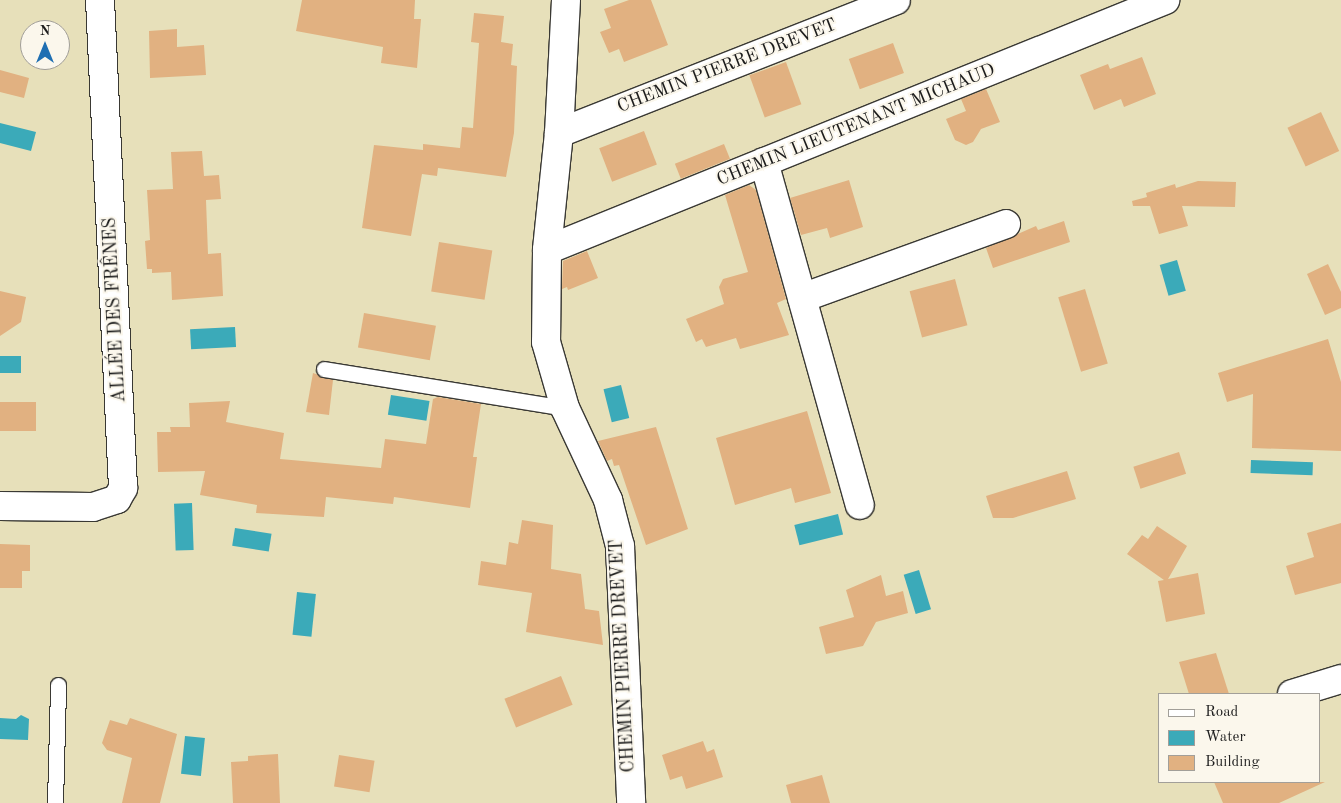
<!DOCTYPE html>
<meta charset="utf-8">
<style>
body{margin:0}
#map{position:relative;width:1341px;height:803px;overflow:hidden;background:#e7e0ba;font-family:"Old Standard TT",serif}
div>[style]{position:absolute}
.water>*{inset:0;background:#3baab9;transform-origin:0 0}
.building>*{inset:0;background:#e1b181;transform-origin:0 0}
.roads{filter:drop-shadow(1px 0 #3a3934) drop-shadow(-1px 0 #3a3934) drop-shadow(0 1px #3a3934) drop-shadow(0 -1px #3a3934)}
.service>*{height:15px;margin:-7.5px;padding:0 7.5px;transform-origin:7.5px;border-radius:7.5px;background:#fff}
.minor>*{height:28px;margin:-14px;padding:0 14px;transform-origin:14px;border-radius:14px;background:#fff}
span{translate:-50% -50%;white-space:nowrap;text-align:center;line-height:1.15;-webkit-text-stroke:4px #fbf7ec;paint-order:stroke}
.street-label{font-size:18px;color:#1c1c1c}
.legend{position:absolute;left:1158px;top:693px;width:162px;height:90px;box-sizing:border-box;background:#fbf7ec;border:1px solid #a29f99;margin:0;padding:6px 9px;list-style:none;font-size:15px;color:#1c1c1c}
.legend li{display:flex;align-items:center;gap:10px;height:25px}
.legend b{width:25px;border:1px solid #a29f99}
.north{position:absolute;left:20px;top:20px;width:50px;height:50px;box-sizing:border-box;background:#fbf7ec;border:1px solid #a29f99;border-radius:50%;rotate:0deg;font-size:14px;font-weight:700;line-height:20px;text-align:center;color:#1c1c1c}
.north::after{content:'';display:block;margin:auto;width:18px;height:22px;background:#1f6fb2;clip-path:polygon(50% 0,100% 100%,50% 72%,0 100%)}
</style>
<div id="map">
<div class="water">
<i style="clip-path:polygon(0 123px,36px 132px,31px 151px,0 143px)"></i>
<i style="left:1177px;top:260px;width:32px;height:18px;rotate:74deg"></i>
<i style="left:235px;top:327px;width:20px;height:45px;rotate:87deg"></i>
<i style="left:0;top:356px;width:21px;height:17px"></i>
<i style="left:621px;top:385px;width:34px;height:18px;rotate:76deg"></i>
<i style="left:391px;top:395px;width:39px;height:20px;rotate:9deg"></i>
<i style="left:1251px;top:460px;width:62px;height:13px;rotate:2deg"></i>
<i style="left:192px;top:503px;width:47px;height:18px;rotate:88deg"></i>
<i style="left:838px;top:514px;width:21px;height:45px;rotate:76deg"></i>
<i style="left:235px;top:528px;width:37px;height:18px;rotate:9deg"></i>
<i style="left:919px;top:570px;width:41px;height:16px;rotate:73deg"></i>
<i style="left:297px;top:592px;width:19px;height:43px;rotate:6deg"></i>
<i style="clip-path:polygon(21px 715px,29px 719px,28px 740px,0 739px,0 718px,16px 719px)"></i>
<i style="left:185px;top:736px;width:20px;height:38px;rotate:6deg"></i>
</div>
<div class="building">
<i style="clip-path:polygon(302px 0,415px 0,414px 19px,421px 19px,417px 68px,381px 63px,383px 47px,296px 31px)"></i>
<i style="clip-path:polygon(629px 0,651px 0,668px 45px,624px 62px,619px 49px,609px 53px,600px 32px,611px 28px,604px 9px)"></i>
<i style="clip-path:polygon(474px 13px,504px 16px,501px 42px,513px 44px,511px 65px,517px 66px,514px 133px,506px 177px,438px 168px,437px 176px,422px 174px,411px 236px,362px 228px,374px 145px,423px 150px,423px 144px,460px 148px,462px 127px,473px 128px,479px 43px,471px 42px)"></i>
<i style="clip-path:polygon(177px 29px,177px 47px,204px 45px,206px 75px,150px 78px,149px 31px)"></i>
<i style="left:893px;top:43px;width:32px;height:47px;rotate:70deg"></i>
<i style="clip-path:polygon(1142px 57px,1156px 94px,1124px 107px,1121px 99px,1094px 110px,1080px 75px,1108px 64px,1110px 69px)"></i>
<i style="left:786px;top:62px;width:45px;height:39px;rotate:70deg"></i>
<i style="clip-path:polygon(0 70px,29px 78px,24px 98px,0 92px)"></i>
<i style="clip-path:polygon(986px 89px,1000px 122px,981px 129px,973px 142px,966px 145px,955px 140px,946px 119px,966px 111px,961px 99px)"></i>
<i style="left:1321px;top:112px;width:43px;height:37px;rotate:65deg"></i>
<i style="left:644px;top:131px;width:36px;height:48px;rotate:69deg"></i>
<i style="left:724px;top:144px;width:16px;height:53px;rotate:68deg"></i>
<i style="clip-path:polygon(202px 151px,204px 176px,219px 175px,221px 199px,206px 200px,208px 254px,221px 253px,223px 296px,172px 300px,171px 272px,152px 273px,152px 269px,147px 269px,145px 241px,150px 240px,147px 190px,173px 189px,171px 152px)"></i>
<i style="clip-path:polygon(849px 180px,863px 227px,830px 238px,827px 228px,801px 235px,790px 198px)"></i>
<i style="clip-path:polygon(1198px 181px,1236px 182px,1235px 207px,1182px 206px,1188px 226px,1159px 234px,1150px 206px,1133px 206px,1132px 201px,1147px 197px,1146px 193px,1175px 184px,1176px 188px)"></i>
<i style="clip-path:polygon(749px 185px,756px 190px,786px 299px,777px 303px,789px 335px,740px 349px,736px 338px,706px 347px,702px 339px,696px 342px,686px 319px,724px 304px,719px 287px,723px 279px,748px 272px,725px 195px)"></i>
<i style="clip-path:polygon(1064px 221px,1070px 242px,993px 268px,986px 248px,1036px 226px,1038px 230px)"></i>
<i style="left:439px;top:242px;width:54px;height:50px;rotate:9deg"></i>
<i style="clip-path:polygon(587px 251px,598px 278px,568px 290px,567px 287px,562px 289px,563px 261px)"></i>
<i style="clip-path:polygon(1328px 264px,1341px 292px,1341px 308px,1325px 315px,1307px 274px)"></i>
<i style="left:955px;top:279px;width:48px;height:47px;rotate:75deg"></i>
<i style="left:1085px;top:289px;width:78px;height:28px;rotate:73deg"></i>
<i style="clip-path:polygon(0 291px,26px 297px,21px 322px,0 336px)"></i>
<i style="left:364px;top:313px;width:73px;height:35px;rotate:10deg"></i>
<i style="clip-path:polygon(1328px 339px,1341px 382px,1341px 451px,1252px 448px,1253px 394px,1227px 402px,1218px 373px)"></i>
<i style="clip-path:polygon(313px 373px,333px 380px,329px 415px,306px 412px)"></i>
<i style="clip-path:polygon(438px 397px,481px 404px,473px 457px,477px 457px,470px 508px,394px 497px,393px 504px,326px 497px,324px 517px,256px 513px,257px 505px,200px 495px,205px 471px,158px 472px,157px 432px,171px 432px,170px 427px,190px 427px,189px 403px,230px 401px,226px 422px,284px 433px,280px 459px,381px 468px,385px 439px,426px 444px,433px 399px)"></i>
<i style="left:0;top:402px;width:36px;height:29px"></i>
<i style="clip-path:polygon(807px 411px,831px 493px,795px 503px,791px 488px,735px 505px,716px 438px)"></i>
<i style="clip-path:polygon(656px 427px,688px 529px,646px 545px,619px 465px,614px 466px,612px 459px,607px 461px,598px 441px)"></i>
<i style="left:1179px;top:452px;width:23px;height:48px;rotate:72deg"></i>
<i style="clip-path:polygon(1067px 471px,1076px 499px,1013px 518px,993px 518px,986px 496px)"></i>
<i style="clip-path:polygon(522px 520px,553px 525px,551px 569px,581px 574px,585px 609px,599px 611px,603px 645px,526px 632px,532px 593px,478px 585px,481px 561px,506px 565px,509px 542px,518px 544px)"></i>
<i style="clip-path:polygon(1341px 523px,1341px 583px,1295px 595px,1286px 566px,1314px 557px,1307px 533px)"></i>
<i style="clip-path:polygon(1157px 526px,1187px 546px,1168px 579px,1198px 573px,1205px 614px,1166px 622px,1158px 581px,1164px 580px,1127px 554px,1142px 535px,1148px 539px)"></i>
<i style="clip-path:polygon(0 544px,30px 545px,30px 571px,22px 571px,22px 588px,0 588px)"></i>
<i style="clip-path:polygon(881px 575px,886px 596px,903px 591px,908px 613px,876px 622px,863px 646px,826px 654px,819px 627px,854px 617px,846px 590px)"></i>
<i style="clip-path:polygon(1216px 653px,1229px 694px,1189px 694px,1179px 662px)"></i>
<i style="left:561px;top:676px;width:31px;height:61px;rotate:68deg"></i>
<i style="clip-path:polygon(130px 718px,177px 734px,160px 803px,122px 803px,132px 758px,107px 750px,102px 743px,110px 720px,127px 725px)"></i>
<i style="clip-path:polygon(703px 741px,707px 752px,714px 749px,723px 777px,686px 789px,682px 776px,670px 780px,662px 755px)"></i>
<i style="clip-path:polygon(278px 754px,280px 803px,233px 803px,231px 762px,248px 761px,248px 756px)"></i>
<i style="left:339px;top:755px;width:36px;height:32px;rotate:9deg"></i>
<i style="clip-path:polygon(822px 775px,830px 803px,791px 803px,786px 785px)"></i>
<i style="clip-path:polygon(1214px 782px,1325px 782px,1279px 803px,1223px 803px)"></i>
</div>
<div class="roads">
<div class="service">
<i style="left:324px;top:369px;width:244px;rotate:9.2deg"></i>
<i style="left:55px;top:803px;width:118px;rotate:-88.5deg"></i>
</div>
<div class="minor">
<i style="left:566px;top:0;width:133px;rotate:93deg"></i>
<i style="left:559px;top:133px;width:118px;rotate:95.9deg"></i>
<i style="left:547px;top:250px;width:92px;rotate:90.6deg"></i>
<i style="left:546px;top:342px;width:69px;rotate:73.9deg"></i>
<i style="left:565px;top:408px;width:102px;rotate:64.9deg"></i>
<i style="left:608px;top:500px;width:48px;rotate:75.4deg"></i>
<i style="left:620px;top:546px;width:257px;rotate:87.5deg"></i>
<i style="left:559px;top:133px;width:362px;rotate:-21.5deg"></i>
<i style="left:764px;top:162px;width:356px;rotate:74.4deg"></i>
<i style="left:547px;top:250px;width:667px;rotate:-22.02deg"></i>
<i style="left:802px;top:298px;width:217px;rotate:-19.9deg"></i>
<i style="left:0;top:506px;width:93px;rotate:0.6deg"></i>
<i style="left:93px;top:507px;width:25px;rotate:-18deg"></i>
<i style="left:117px;top:499px;width:13px;rotate:-61deg"></i>
<i style="left:123px;top:488px;width:489px;rotate:-92.7deg"></i>
<i style="left:1292px;top:694px;width:51px;rotate:-17deg"></i>
</div>
</div>
<div class="street-label">
<span style="left:727px;top:66px;rotate:-21deg">CHEMIN PIERRE DREVET</span>
<span style="left:856px;top:125px;rotate:-22deg">CHEMIN LIEUTENANT MICHAUD</span>
<span style="left:115px;top:310px;rotate:-93deg">ALLÉE DES FRÊNES</span>
<span style="left:623px;top:656px;rotate:-93deg">CHEMIN PIERRE DREVET</span>
</div>
<ul class="legend">
<li><b style="height:6px;background:#fff"></b>Road</li>
<li><b style="height:14px;background:#3baab9"></b>Water</li>
<li><b style="height:14px;background:#e1b181"></b>Building</li>
</ul>
<div class="north">N</div>
</div>
